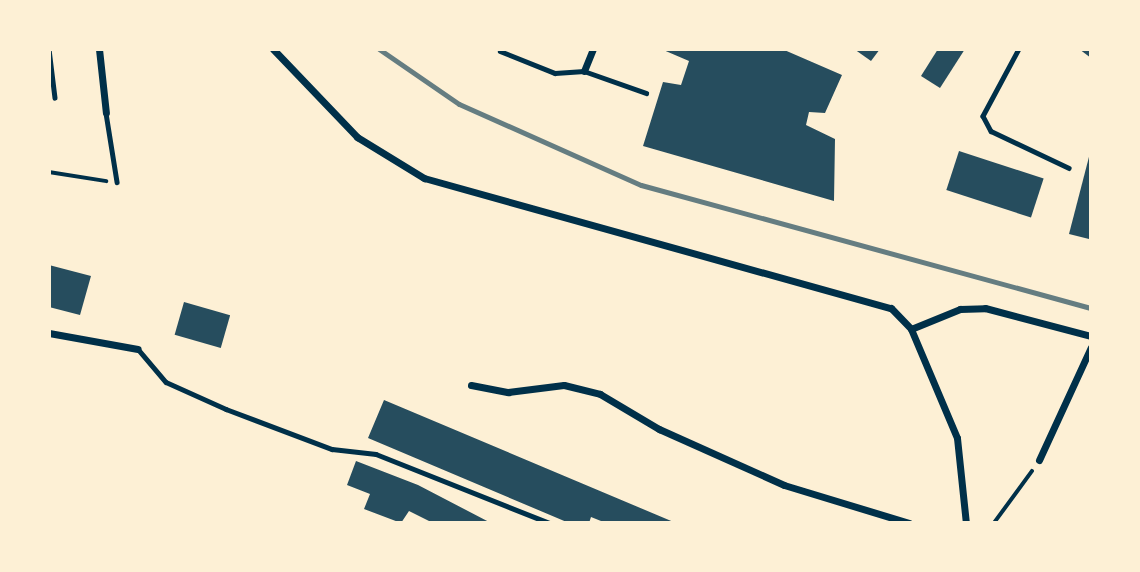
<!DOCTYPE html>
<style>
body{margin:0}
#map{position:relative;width:1140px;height:572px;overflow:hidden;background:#fdf0d5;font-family:"Open Sans",sans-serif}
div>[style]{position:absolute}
.building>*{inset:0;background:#264d5e;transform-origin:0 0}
.path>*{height:3.5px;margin:-1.75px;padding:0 1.75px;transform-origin:1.75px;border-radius:1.75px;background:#003049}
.service>*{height:4.5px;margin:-2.25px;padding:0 2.25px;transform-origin:2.25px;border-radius:2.25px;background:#003049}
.minor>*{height:7px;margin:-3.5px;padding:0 3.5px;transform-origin:3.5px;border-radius:3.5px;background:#003049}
.rail>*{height:5px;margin:-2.5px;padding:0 2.5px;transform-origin:2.5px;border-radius:2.5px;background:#657d81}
span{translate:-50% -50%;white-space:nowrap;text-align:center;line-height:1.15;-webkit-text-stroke:7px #fdf0d5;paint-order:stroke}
.frame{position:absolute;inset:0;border:51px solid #fdf0d5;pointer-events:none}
</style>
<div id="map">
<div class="building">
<i style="clip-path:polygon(661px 49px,782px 49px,842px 75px,825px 113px,809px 112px,806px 125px,835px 139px,834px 201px,643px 146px,663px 82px,681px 85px,689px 61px)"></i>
<i style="clip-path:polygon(854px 49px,880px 49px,871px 61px)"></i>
<i style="clip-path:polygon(938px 49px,965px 49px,940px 88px,921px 76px)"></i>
<i style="clip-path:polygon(1079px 49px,1091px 49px,1091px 58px)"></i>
<i style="left:959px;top:151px;width:89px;height:41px;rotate:18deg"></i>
<i style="clip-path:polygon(1090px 153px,1091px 231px,1089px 239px,1069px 234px)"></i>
<i style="clip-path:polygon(49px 265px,91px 276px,80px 315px,49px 307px)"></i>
<i style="left:184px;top:302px;width:48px;height:34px;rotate:16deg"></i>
<i style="clip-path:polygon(384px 400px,676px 523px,606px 523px,591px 517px,589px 523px,569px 523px,368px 438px)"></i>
<i style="clip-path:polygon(356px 461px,418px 485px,491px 523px,433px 523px,409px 511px,401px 523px,364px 509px,370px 494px,347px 485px)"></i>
</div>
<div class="path">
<i style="left:49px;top:172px;width:58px;rotate:9deg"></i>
<i style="left:994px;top:523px;width:64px;rotate:-53.8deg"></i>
</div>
<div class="service">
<i style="left:49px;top:49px;width:49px;rotate:83deg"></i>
<i style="left:1019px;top:49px;width:76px;rotate:118.2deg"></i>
<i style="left:983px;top:116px;width:17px;rotate:62deg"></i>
<i style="left:991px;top:131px;width:86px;rotate:25.4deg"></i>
<i style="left:500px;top:51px;width:59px;rotate:21.8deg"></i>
<i style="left:555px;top:73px;width:29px;rotate:-4deg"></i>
<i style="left:584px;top:71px;width:66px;rotate:19.5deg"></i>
<i style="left:106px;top:113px;width:70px;rotate:80.9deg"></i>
<i style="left:138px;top:349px;width:43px;rotate:49.7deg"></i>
<i style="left:166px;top:382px;width:66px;rotate:24.2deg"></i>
<i style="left:226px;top:409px;width:113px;rotate:20.7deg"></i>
<i style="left:332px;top:449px;width:44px;rotate:6.5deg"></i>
<i style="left:376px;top:454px;width:186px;rotate:21.7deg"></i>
</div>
<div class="minor">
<i style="left:99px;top:49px;width:64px;rotate:83.8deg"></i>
<i style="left:273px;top:49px;width:122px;rotate:46.3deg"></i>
<i style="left:357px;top:137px;width:79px;rotate:31.5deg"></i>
<i style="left:424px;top:178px;width:485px;rotate:15.6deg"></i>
<i style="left:891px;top:308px;width:29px;rotate:46deg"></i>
<i style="left:911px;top:329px;width:118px;rotate:67.1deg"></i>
<i style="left:957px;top:438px;width:85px;rotate:84deg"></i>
<i style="left:584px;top:71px;width:24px;rotate:-68deg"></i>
<i style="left:911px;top:329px;width:53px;rotate:-22.2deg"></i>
<i style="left:960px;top:309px;width:25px;rotate:-2deg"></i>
<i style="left:985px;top:308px;width:110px;rotate:14.8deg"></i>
<i style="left:49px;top:333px;width:90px;rotate:10.2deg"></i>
<i style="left:471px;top:385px;width:38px;rotate:11deg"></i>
<i style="left:508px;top:392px;width:56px;rotate:-7.1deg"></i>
<i style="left:564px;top:385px;width:37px;rotate:14deg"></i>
<i style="left:600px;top:394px;width:69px;rotate:30.7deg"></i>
<i style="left:659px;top:429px;width:137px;rotate:24.1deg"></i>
<i style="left:784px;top:485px;width:131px;rotate:16.9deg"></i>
<i style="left:1039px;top:460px;width:124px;rotate:-65.3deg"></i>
</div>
<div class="rail">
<i style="left:379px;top:49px;width:97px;rotate:34.5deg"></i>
<i style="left:459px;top:104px;width:199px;rotate:24deg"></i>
<i style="left:641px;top:185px;width:467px;rotate:15.3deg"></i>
</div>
<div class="frame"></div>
</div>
